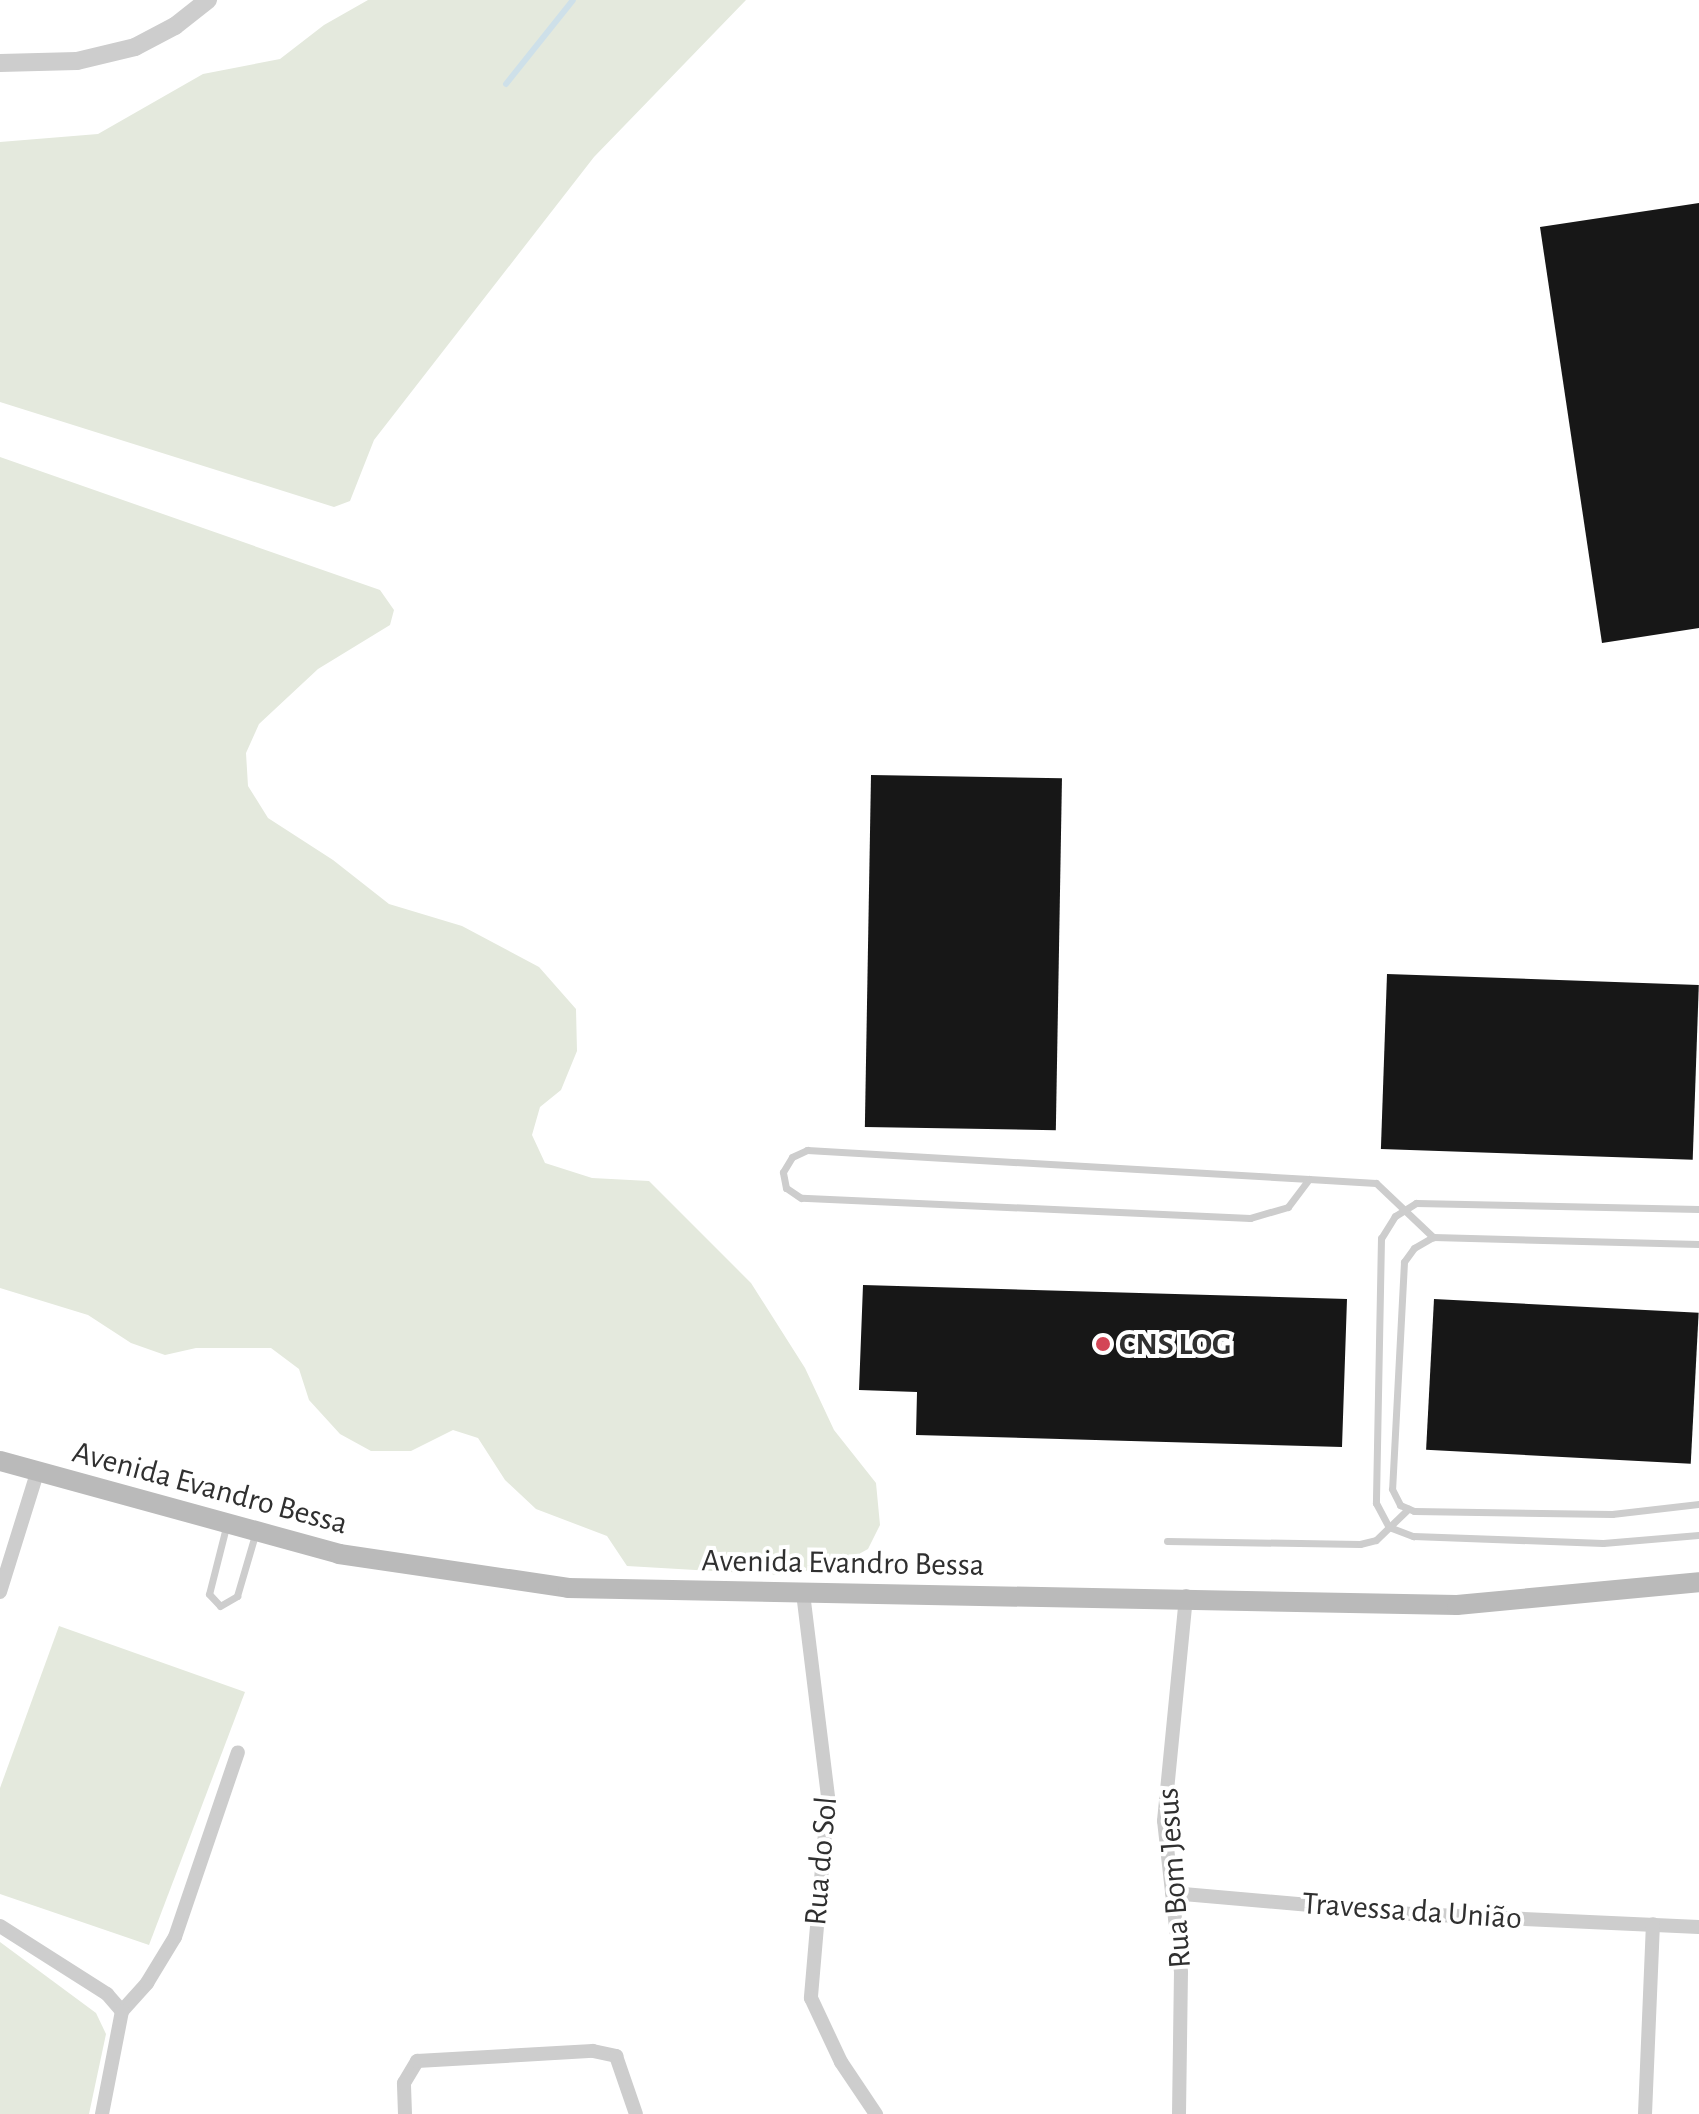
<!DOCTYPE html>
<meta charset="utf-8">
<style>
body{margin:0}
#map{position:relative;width:1699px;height:2114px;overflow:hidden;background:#fff;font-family:"Alegreya Sans",sans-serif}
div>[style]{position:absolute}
.green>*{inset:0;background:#e4e9dd}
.stream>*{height:6px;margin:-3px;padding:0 3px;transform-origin:3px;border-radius:3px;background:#cee0e9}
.building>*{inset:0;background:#171717;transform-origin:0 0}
.service>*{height:7px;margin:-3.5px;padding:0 3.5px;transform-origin:3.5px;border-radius:3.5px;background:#cdcdcd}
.minor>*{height:14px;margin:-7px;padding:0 7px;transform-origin:7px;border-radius:7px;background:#cdcdcd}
.tertiary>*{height:18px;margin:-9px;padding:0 9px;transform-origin:9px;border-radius:9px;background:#cdcdcd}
.secondary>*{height:20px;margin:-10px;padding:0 10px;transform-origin:10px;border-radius:10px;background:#bababa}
.dots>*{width:22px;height:22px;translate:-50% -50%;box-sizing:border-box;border:4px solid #fff;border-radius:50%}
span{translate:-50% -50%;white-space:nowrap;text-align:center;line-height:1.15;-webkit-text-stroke:8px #fff;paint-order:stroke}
.poi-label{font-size:32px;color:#303030;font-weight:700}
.left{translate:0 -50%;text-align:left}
.street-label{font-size:32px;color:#303030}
</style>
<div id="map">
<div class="green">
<i style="clip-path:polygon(368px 0,746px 0,594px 157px,374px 440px,350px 501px,334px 507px,0 402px,0 142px,98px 134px,203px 74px,280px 59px,324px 25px)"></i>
<i style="clip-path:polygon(0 457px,380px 590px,394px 610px,390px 625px,318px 669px,259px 724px,246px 753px,248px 786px,268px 818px,333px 860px,389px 904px,462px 926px,539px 967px,576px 1009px,577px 1051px,561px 1090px,540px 1107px,532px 1135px,545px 1163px,592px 1178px,649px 1181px,751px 1283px,805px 1368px,834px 1430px,876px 1483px,880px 1525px,868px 1549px,839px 1565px,781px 1575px,627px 1566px,607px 1536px,536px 1509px,505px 1480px,478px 1438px,453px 1430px,411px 1451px,371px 1451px,340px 1434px,309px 1400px,299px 1369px,271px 1348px,196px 1348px,165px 1355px,131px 1343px,88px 1315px,0 1288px)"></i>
<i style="clip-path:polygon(59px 1626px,245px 1692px,149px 1945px,0 1894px,0 1788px)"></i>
<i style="clip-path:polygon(0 1942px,96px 2013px,106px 2034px,89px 2114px,0 2114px)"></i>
</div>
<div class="stream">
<i style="left:506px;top:84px;width:107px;rotate:-51.4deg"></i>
</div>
<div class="building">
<i style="clip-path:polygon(1699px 203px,1699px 628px,1602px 643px,1540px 227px)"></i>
<i style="left:871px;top:775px;width:191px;height:352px;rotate:1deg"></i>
<i style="left:1387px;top:974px;width:312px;height:175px;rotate:2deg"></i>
<i style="clip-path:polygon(863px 1285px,1347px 1299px,1342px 1447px,916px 1435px,917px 1392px,859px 1390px)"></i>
<i style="left:1434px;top:1299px;width:265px;height:151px;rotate:3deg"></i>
</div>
<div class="service">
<i style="left:1309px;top:1179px;width:35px;rotate:127deg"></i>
<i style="left:1288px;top:1207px;width:40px;rotate:164deg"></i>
<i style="left:1250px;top:1218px;width:449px;rotate:-177.4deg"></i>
<i style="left:801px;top:1198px;width:18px;rotate:-146deg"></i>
<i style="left:786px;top:1188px;width:16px;rotate:-101deg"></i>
<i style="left:783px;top:1172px;width:17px;rotate:-59deg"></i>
<i style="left:792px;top:1157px;width:17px;rotate:-25deg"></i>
<i style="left:807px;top:1150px;width:503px;rotate:3.31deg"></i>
<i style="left:1309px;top:1179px;width:67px;rotate:3.4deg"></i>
<i style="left:1376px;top:1183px;width:79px;rotate:43.5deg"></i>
<i style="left:1699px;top:1209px;width:283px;rotate:-178.8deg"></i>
<i style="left:1416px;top:1203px;width:25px;rotate:148deg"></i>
<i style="left:1395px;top:1216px;width:26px;rotate:122deg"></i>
<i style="left:1381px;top:1238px;width:265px;rotate:91.1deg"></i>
<i style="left:1376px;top:1503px;width:27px;rotate:62deg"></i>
<i style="left:1389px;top:1527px;width:26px;rotate:21deg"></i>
<i style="left:1413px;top:1536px;width:190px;rotate:2.1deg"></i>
<i style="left:1603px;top:1543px;width:96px;rotate:-4.8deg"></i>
<i style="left:1699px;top:1244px;width:266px;rotate:-178.5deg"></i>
<i style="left:1433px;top:1237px;width:22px;rotate:150deg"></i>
<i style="left:1414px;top:1248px;width:17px;rotate:126deg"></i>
<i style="left:1404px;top:1262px;width:227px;rotate:93deg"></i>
<i style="left:1392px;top:1489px;width:18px;rotate:63deg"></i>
<i style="left:1400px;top:1505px;width:15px;rotate:23deg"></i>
<i style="left:1414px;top:1511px;width:198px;rotate:0.9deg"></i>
<i style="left:1612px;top:1514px;width:88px;rotate:-6.6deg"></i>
<i style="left:226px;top:1527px;width:69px;rotate:104.2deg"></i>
<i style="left:209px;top:1594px;width:16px;rotate:47deg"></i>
<i style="left:220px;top:1606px;width:20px;rotate:-30deg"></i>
<i style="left:237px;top:1596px;width:64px;rotate:-73.6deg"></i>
<i style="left:1167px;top:1541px;width:193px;rotate:0.9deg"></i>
<i style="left:1360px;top:1544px;width:16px;rotate:-14deg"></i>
<i style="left:1376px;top:1540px;width:45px;rotate:-44.1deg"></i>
</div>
<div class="minor">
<i style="left:0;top:1592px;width:125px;rotate:-72.7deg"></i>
<i style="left:803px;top:1593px;width:207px;rotate:83deg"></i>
<i style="left:828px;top:1798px;width:201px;rotate:94.9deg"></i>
<i style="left:811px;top:1998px;width:71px;rotate:64.9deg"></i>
<i style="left:841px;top:2062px;width:63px;rotate:56.1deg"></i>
<i style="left:1172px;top:1893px;width:243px;rotate:5deg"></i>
<i style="left:1414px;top:1914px;width:285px;rotate:2.6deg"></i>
<i style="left:0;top:1926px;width:127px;rotate:32.4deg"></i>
<i style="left:107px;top:1994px;width:23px;rotate:49deg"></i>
<i style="left:122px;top:2011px;width:38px;rotate:-48deg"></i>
<i style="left:147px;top:1983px;width:54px;rotate:-58.7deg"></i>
<i style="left:175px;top:1937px;width:195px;rotate:-71.2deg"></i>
<i style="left:102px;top:2114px;width:105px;rotate:-79deg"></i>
<i style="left:405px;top:2114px;width:31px;rotate:-92deg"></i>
<i style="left:404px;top:2083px;width:26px;rotate:-59deg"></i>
<i style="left:417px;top:2061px;width:176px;rotate:-3.3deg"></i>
<i style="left:593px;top:2051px;width:24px;rotate:12deg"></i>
<i style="left:616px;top:2056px;width:61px;rotate:71deg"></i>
<i style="left:1179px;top:2114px;width:142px;rotate:-89.2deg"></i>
<i style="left:1181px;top:1972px;width:152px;rotate:-96.4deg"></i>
<i style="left:1164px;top:1821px;width:226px;rotate:-84.4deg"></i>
<i style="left:1645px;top:2114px;width:190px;rotate:-87.6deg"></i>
</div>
<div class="tertiary">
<i style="left:0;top:63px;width:77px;rotate:-1.5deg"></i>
<i style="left:77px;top:61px;width:60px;rotate:-13.6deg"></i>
<i style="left:135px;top:47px;width:45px;rotate:-27.7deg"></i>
<i style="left:175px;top:26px;width:42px;rotate:-38.2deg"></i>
</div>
<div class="secondary">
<i style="left:0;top:1461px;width:352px;rotate:15.3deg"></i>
<i style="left:339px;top:1554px;width:232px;rotate:8.4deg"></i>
<i style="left:568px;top:1588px;width:889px;rotate:1.1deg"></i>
<i style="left:1457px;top:1605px;width:243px;rotate:-5.4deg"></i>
</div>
<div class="dots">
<i style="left:1103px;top:1344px;background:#d34656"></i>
</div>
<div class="poi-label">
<span class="left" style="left:1119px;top:1344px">CNS LOG</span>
</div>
<div class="street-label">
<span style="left:210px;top:1488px;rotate:15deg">Avenida Evandro Bessa</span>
<span style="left:843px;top:1563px;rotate:1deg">Avenida Evandro Bessa</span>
<span style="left:821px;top:1861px;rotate:-85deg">Rua do Sol</span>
<span style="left:1174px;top:1878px;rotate:-94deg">Rua Bom Jesus</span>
<span style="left:1412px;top:1911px;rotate:4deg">Travessa da União</span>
</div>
</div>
